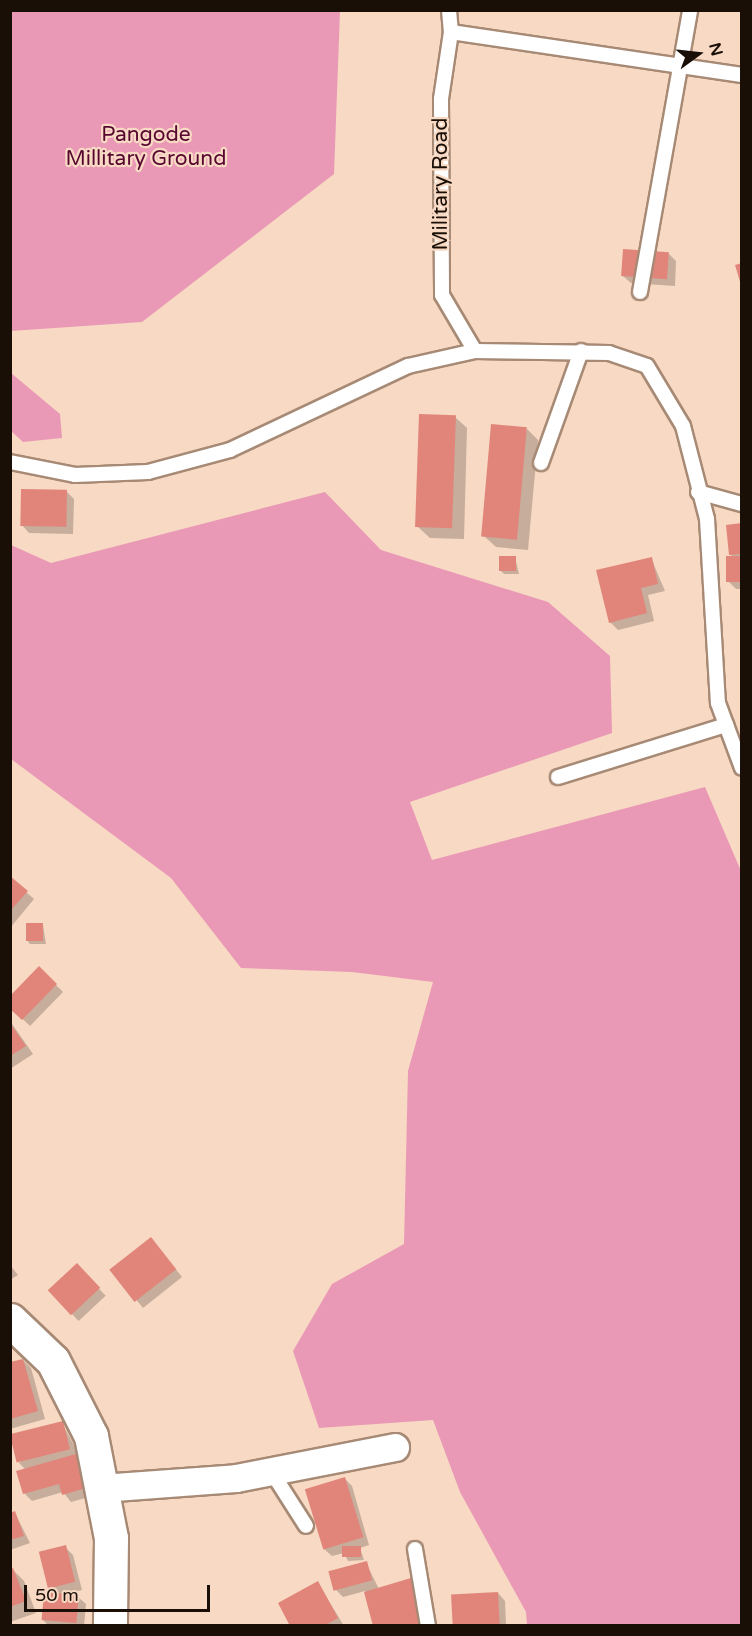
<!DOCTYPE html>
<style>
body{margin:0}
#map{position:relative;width:752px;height:1636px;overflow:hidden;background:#f8d9c3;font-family:"Varela Round",sans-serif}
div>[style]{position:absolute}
.green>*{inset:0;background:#e999b6}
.shadow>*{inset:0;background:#0003;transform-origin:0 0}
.building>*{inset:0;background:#e1857b;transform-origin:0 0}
.roads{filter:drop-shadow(2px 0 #a78a75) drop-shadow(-2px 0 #a78a75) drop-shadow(0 2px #a78a75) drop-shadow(0 -2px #a78a75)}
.service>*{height:14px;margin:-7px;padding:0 7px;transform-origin:7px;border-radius:7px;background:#fff}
.minor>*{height:27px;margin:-13.5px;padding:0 13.5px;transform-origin:13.5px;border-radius:13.5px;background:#fff}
.tertiary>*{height:33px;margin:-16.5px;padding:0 16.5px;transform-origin:16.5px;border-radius:16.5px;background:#fff}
span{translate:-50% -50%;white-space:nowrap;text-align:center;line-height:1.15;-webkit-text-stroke:4.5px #f8d9c3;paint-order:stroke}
.park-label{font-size:21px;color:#570630}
.street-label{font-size:21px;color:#190f07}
.frame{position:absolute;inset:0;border:12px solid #190f07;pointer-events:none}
.north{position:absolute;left:668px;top:24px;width:60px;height:60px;-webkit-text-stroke:4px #f8d9c3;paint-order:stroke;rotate:75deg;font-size:16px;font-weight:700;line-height:24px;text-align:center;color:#190f07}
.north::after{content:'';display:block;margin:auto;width:21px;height:27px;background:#190f07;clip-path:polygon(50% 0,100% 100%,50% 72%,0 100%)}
.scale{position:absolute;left:24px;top:1585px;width:186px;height:27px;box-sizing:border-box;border:3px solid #190f07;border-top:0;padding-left:8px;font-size:18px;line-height:21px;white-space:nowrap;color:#190f07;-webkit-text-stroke:4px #f8d9c3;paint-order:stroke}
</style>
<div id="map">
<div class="green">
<i style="clip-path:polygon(11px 10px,340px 11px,334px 174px,142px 322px,11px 331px)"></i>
<i style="clip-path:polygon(11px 373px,60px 414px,62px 438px,23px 442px,11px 431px)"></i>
<i style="clip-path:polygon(325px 492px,381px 550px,548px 602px,610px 656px,612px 733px,410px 802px,432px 860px,705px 787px,741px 871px,741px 1625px,527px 1625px,526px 1612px,460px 1492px,433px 1420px,319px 1428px,293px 1351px,332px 1284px,404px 1244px,408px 1071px,433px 982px,352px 972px,241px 968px,171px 878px,11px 759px,11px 545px,51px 563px)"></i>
</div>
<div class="shadow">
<i style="clip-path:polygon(669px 254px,676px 261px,675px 286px,631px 283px,623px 276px)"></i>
<i style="clip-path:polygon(455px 417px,467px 428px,464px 539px,430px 538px,418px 527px)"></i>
<i style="clip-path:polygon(527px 429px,538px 440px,528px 550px,496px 547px,484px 536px)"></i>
<i style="clip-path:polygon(66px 491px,74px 499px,73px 534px,29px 533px,22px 525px)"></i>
<i style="clip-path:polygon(742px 525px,742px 589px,736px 589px,728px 581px,734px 558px,730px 554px)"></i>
<i style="clip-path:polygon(515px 557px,519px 574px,504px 574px,500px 570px)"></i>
<i style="clip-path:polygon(651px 558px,665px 591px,648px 595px,654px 621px,618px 630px,610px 622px)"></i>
<i style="clip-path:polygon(10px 878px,34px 899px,11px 927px)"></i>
<i style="clip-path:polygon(43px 925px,46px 944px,30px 944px,27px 940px)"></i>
<i style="clip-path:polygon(39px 968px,63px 992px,30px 1026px,10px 1007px)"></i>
<i style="clip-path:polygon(10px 1021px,33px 1054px,10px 1069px)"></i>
<i style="clip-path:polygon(158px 1247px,182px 1277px,143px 1308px,112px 1270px)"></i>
<i style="clip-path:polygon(10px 1265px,18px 1275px,10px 1280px)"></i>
<i style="left:77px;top:1265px;width:42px;height:37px;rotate:47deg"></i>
<i style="clip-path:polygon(23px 1360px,31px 1368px,45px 1419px,10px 1429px,10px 1364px)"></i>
<i style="clip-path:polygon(62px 1423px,100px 1494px,71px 1502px,63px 1492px,32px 1501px,25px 1494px,18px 1472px,26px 1470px,19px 1463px)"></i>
<i style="clip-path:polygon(345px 1479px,352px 1486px,369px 1545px,360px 1548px,364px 1560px,348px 1561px,344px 1553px,332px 1556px,324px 1549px)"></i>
<i style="clip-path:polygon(15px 1513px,30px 1543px,10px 1550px,10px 1514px)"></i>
<i style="clip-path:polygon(65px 1547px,73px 1555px,82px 1590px,61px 1595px,78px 1597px,86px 1604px,84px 1626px,49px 1626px,43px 1620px,56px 1595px,49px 1588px)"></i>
<i style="clip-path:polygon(366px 1563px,379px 1589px,410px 1580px,418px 1587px,429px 1626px,375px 1626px,365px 1591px,343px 1597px,336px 1590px)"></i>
<i style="clip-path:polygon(13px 1570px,24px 1581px,36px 1613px,10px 1622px)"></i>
<i style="clip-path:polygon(318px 1583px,344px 1626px,291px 1626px)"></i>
<i style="clip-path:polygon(498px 1593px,505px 1601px,506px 1626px,455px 1626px)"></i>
</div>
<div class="building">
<i style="left:623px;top:249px;width:46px;height:27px;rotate:4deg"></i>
<i style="clip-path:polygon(742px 263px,742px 285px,741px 285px,735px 265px)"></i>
<i style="left:419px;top:414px;width:37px;height:113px;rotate:2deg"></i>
<i style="left:491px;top:424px;width:36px;height:113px;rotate:5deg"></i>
<i style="left:21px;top:489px;width:46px;height:37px;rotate:1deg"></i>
<i style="clip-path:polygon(742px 523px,742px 554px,729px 555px,726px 525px)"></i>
<i style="left:499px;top:556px;width:17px;height:15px"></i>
<i style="left:742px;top:556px;width:26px;height:16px;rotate:90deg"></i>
<i style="clip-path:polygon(652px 557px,658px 584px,641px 588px,647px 613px,609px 623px,596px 570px)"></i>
<i style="clip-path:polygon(10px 876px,28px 891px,10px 911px)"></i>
<i style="left:26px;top:923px;width:17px;height:18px"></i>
<i style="clip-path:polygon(39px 966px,57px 984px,22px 1020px,10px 1009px,10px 996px)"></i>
<i style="clip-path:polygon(10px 1023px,26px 1046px,10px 1056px)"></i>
<i style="left:151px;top:1237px;width:41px;height:53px;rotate:52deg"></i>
<i style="left:77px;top:1263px;width:34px;height:40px;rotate:47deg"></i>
<i style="clip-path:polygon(23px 1359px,38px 1411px,10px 1419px,10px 1362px)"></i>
<i style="left:63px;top:1421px;width:29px;height:55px;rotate:76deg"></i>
<i style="clip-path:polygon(83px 1452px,93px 1486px,62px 1495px,59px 1484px,23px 1494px,16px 1471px)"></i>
<i style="left:345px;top:1477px;width:63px;height:42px;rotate:73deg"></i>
<i style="clip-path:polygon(15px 1511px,24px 1536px,10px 1540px,10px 1513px)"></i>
<i style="left:66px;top:1545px;width:38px;height:28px;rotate:76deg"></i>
<i style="left:361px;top:1546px;width:11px;height:19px;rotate:90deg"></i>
<i style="left:367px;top:1561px;width:20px;height:40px;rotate:75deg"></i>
<i style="clip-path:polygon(13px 1568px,26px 1601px,10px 1607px,10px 1569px)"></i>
<i style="clip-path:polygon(411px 1578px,424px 1626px,373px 1626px,364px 1592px)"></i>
<i style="clip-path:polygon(318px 1581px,338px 1618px,324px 1626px,290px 1626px,278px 1603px)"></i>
<i style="left:44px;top:1592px;width:35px;height:28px;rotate:5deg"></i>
<i style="left:498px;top:1592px;width:33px;height:47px;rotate:87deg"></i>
</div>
<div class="roads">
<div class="service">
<i style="left:449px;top:10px;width:22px;rotate:85deg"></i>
<i style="left:451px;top:32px;width:68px;rotate:98.5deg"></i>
<i style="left:441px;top:99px;width:196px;rotate:89.7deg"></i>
<i style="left:442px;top:295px;width:65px;rotate:59.5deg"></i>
<i style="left:451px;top:32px;width:294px;rotate:8.4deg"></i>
<i style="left:640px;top:292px;width:286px;rotate:-79.9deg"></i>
<i style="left:10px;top:462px;width:66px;rotate:11.3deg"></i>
<i style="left:75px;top:475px;width:73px;rotate:-2.4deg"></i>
<i style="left:148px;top:472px;width:85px;rotate:-15deg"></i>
<i style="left:230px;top:450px;width:197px;rotate:-25.3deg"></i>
<i style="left:408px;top:366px;width:69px;rotate:-12.6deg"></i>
<i style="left:475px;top:351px;width:134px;rotate:0.9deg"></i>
<i style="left:609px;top:353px;width:40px;rotate:18.9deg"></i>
<i style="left:647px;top:366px;width:70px;rotate:59deg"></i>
<i style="left:683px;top:426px;width:96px;rotate:75.5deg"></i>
<i style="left:707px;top:519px;width:184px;rotate:86.6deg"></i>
<i style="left:718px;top:703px;width:69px;rotate:69.7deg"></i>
<i style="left:541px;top:463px;width:119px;rotate:-70.3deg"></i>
<i style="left:698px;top:492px;width:46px;rotate:15.3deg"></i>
<i style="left:558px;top:777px;width:176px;rotate:-17.2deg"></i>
<i style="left:271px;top:1471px;width:65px;rotate:57.5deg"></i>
<i style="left:415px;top:1549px;width:78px;rotate:80.4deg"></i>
</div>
<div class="minor">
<i style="left:101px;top:1488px;width:135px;rotate:-4.2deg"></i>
<i style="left:236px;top:1478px;width:162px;rotate:-11deg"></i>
</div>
<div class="tertiary">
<i style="left:10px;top:1320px;width:59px;rotate:43.6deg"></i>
<i style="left:53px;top:1361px;width:84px;rotate:63.1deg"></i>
<i style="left:91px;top:1436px;width:104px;rotate:78.9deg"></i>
<i style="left:111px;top:1538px;width:88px;rotate:90.7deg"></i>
</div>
</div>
<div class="park-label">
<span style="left:146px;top:147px">Pangode<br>Millitary Ground</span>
</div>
<div class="street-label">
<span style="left:441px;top:184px;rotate:-90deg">Military Road</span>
</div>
<div class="frame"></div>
<div class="north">N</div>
<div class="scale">50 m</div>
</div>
